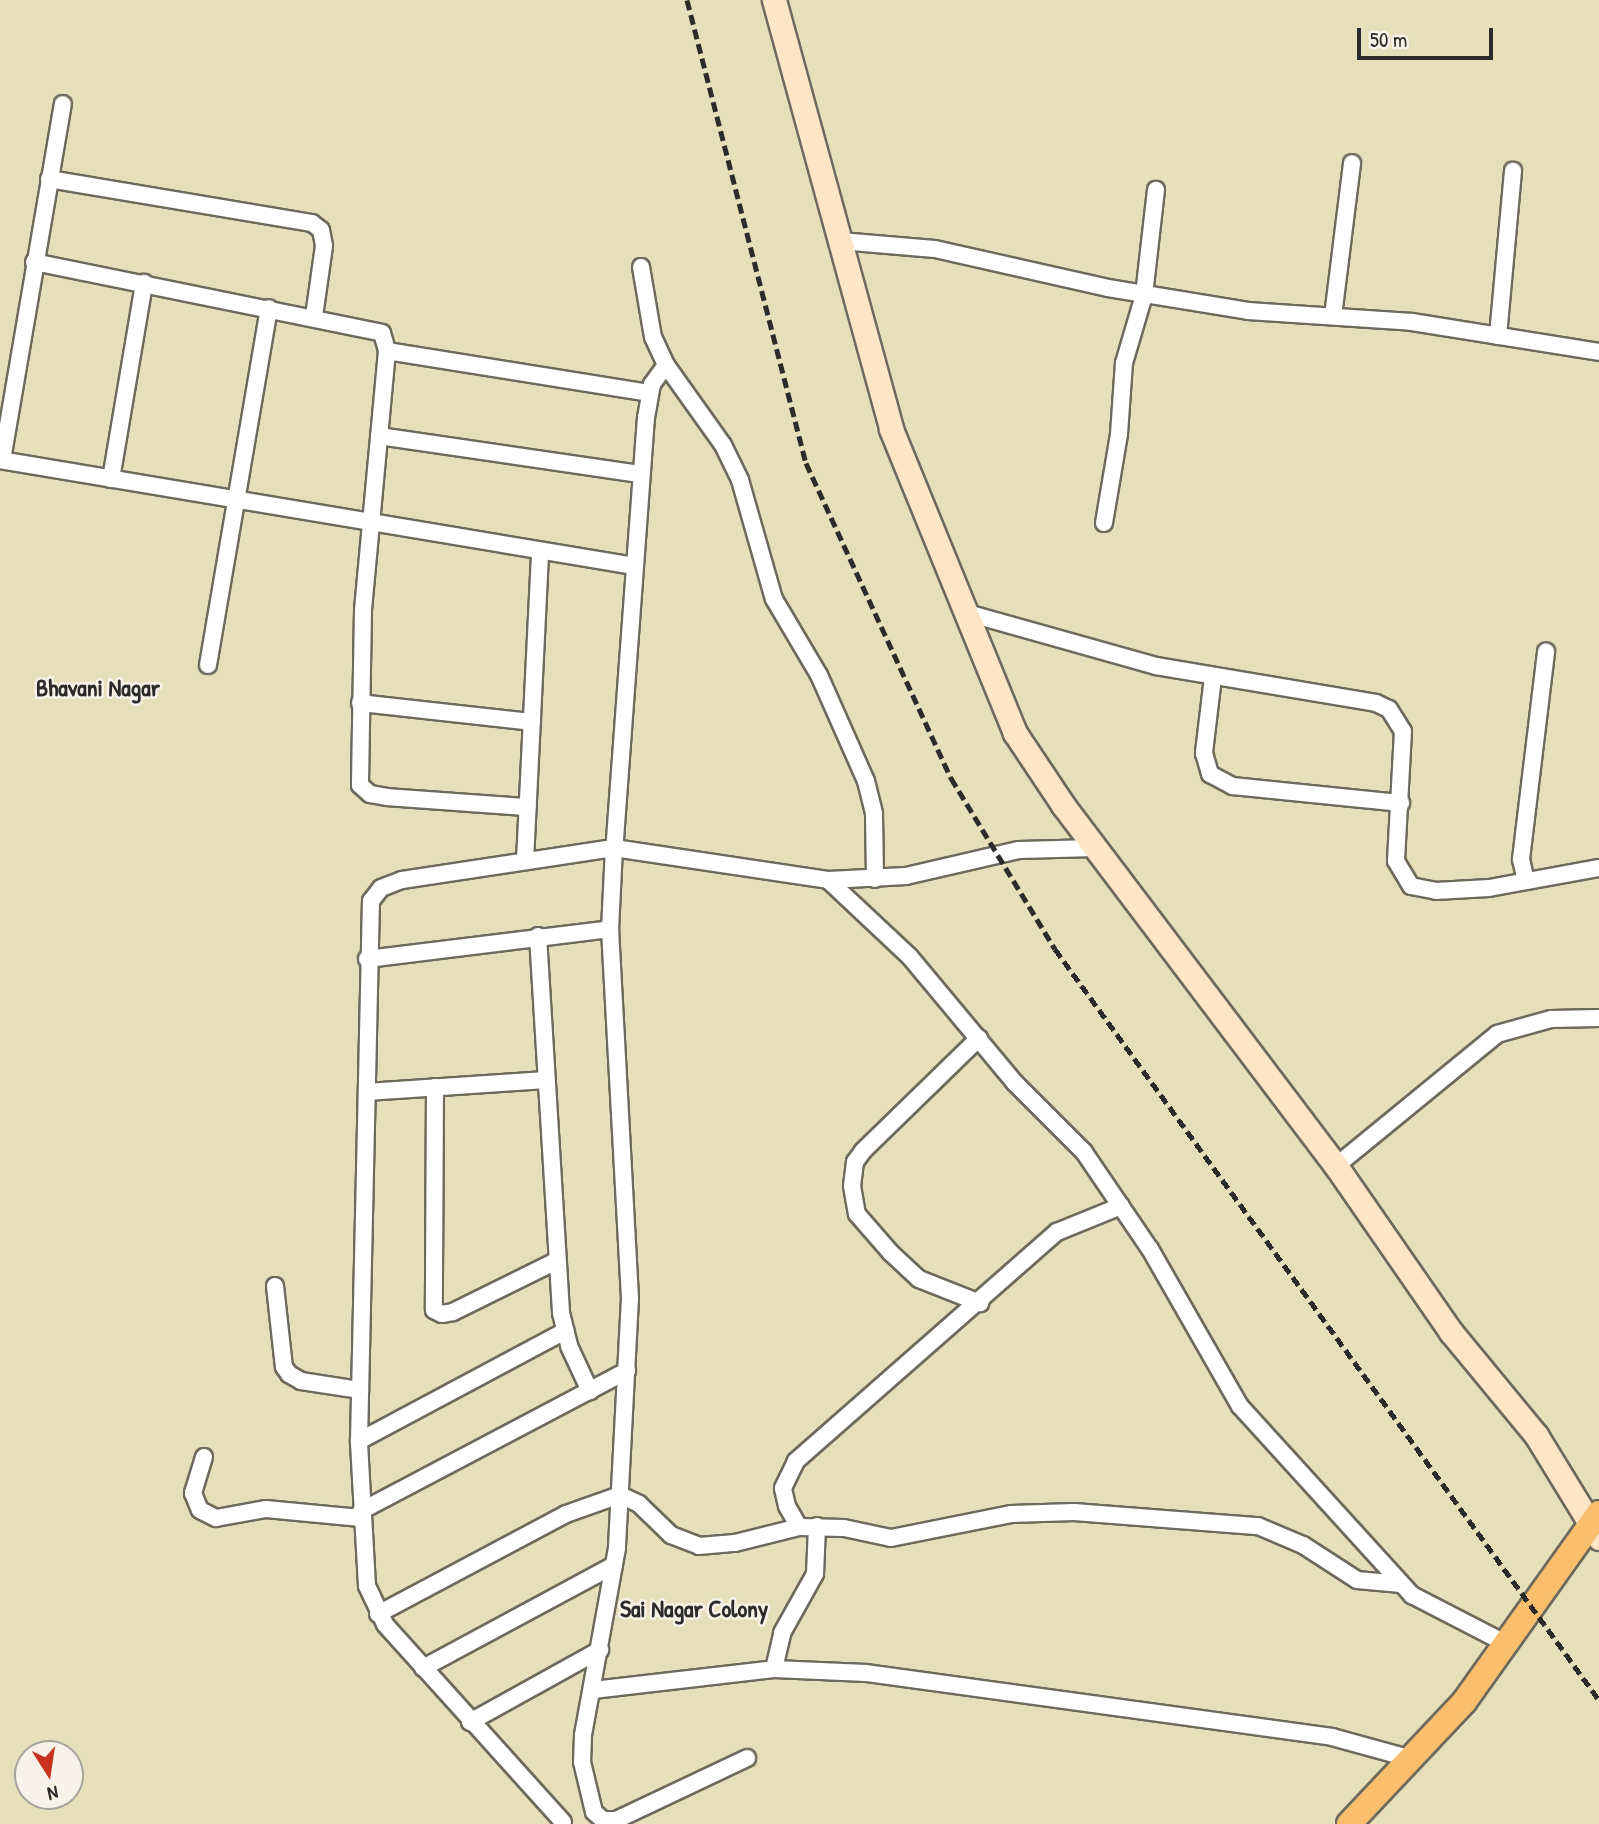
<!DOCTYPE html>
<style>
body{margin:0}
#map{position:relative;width:1599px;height:1824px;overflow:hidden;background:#e7dfb9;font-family:"Patrick Hand",sans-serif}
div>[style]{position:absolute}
.roads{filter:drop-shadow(2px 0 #6d6a5d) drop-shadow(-2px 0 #6d6a5d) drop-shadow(0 2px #6d6a5d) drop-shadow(0 -2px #6d6a5d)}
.street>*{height:16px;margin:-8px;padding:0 8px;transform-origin:8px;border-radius:8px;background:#fff}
.secondary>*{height:23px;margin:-11.5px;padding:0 11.5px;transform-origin:11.5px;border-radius:11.5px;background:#fde5c5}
.primary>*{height:24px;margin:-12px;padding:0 12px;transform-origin:12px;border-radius:12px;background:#fabe6d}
.rail>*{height:5px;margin-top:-2.5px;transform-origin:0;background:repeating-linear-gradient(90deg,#2b2b2b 0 10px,transparent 0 15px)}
span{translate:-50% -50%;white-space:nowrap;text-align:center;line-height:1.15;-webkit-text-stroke:5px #f7f3e8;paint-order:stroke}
.neighbourhood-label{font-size:24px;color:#2b2b2b;font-weight:700}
.north{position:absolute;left:14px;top:1740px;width:70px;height:70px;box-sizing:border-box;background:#f7f3e8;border:2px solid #a5a39c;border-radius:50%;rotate:168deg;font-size:19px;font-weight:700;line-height:28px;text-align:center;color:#2b2b2b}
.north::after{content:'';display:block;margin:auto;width:24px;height:32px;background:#c8321e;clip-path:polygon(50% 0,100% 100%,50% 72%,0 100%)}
.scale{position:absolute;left:1357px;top:28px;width:136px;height:32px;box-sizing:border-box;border:4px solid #2b2b2b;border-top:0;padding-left:9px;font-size:21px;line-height:24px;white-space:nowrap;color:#2b2b2b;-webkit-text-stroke:5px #f7f3e8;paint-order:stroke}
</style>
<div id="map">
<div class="roads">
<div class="street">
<i style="left:49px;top:179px;width:267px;rotate:9.5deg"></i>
<i style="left:312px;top:223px;width:11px;rotate:38deg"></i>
<i style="left:321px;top:230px;width:16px;rotate:79deg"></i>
<i style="left:324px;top:246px;width:71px;rotate:98.1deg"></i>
<i style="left:840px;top:241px;width:95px;rotate:4.8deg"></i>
<i style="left:935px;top:249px;width:177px;rotate:12.7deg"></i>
<i style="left:1108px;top:288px;width:142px;rotate:9.3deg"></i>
<i style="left:1248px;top:311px;width:164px;rotate:3.8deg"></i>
<i style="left:1412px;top:322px;width:189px;rotate:9.1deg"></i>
<i style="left:34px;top:262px;width:355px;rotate:11.5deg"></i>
<i style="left:382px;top:333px;width:19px;rotate:74deg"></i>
<i style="left:387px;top:351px;width:261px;rotate:95.3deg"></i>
<i style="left:363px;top:611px;width:174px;rotate:91deg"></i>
<i style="left:360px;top:785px;width:13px;rotate:42deg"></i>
<i style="left:370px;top:794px;width:17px;rotate:10deg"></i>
<i style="left:387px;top:797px;width:141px;rotate:4.1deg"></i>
<i style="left:641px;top:267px;width:71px;rotate:80.3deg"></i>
<i style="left:653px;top:337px;width:31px;rotate:65deg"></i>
<i style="left:666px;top:365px;width:98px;rotate:54.5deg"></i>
<i style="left:723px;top:445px;width:39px;rotate:64deg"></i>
<i style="left:740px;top:480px;width:124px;rotate:74.1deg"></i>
<i style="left:774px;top:599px;width:88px;rotate:59.4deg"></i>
<i style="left:819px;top:675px;width:116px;rotate:66.1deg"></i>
<i style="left:866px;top:781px;width:34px;rotate:76deg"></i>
<i style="left:874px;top:814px;width:65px;rotate:89.1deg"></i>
<i style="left:1333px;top:316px;width:154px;rotate:-82.9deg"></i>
<i style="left:1498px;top:336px;width:166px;rotate:-84.8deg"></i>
<i style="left:387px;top:351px;width:265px;rotate:9.1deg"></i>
<i style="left:666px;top:365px;width:24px;rotate:126deg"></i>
<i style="left:652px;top:384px;width:34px;rotate:100deg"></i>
<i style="left:646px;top:417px;width:432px;rotate:94.2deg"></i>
<i style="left:614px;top:848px;width:81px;rotate:92.8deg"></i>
<i style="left:610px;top:929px;width:370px;rotate:86.9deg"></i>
<i style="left:630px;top:1298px;width:250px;rotate:93deg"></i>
<i style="left:617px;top:1548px;width:190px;rotate:100.3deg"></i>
<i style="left:583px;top:1735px;width:27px;rotate:92deg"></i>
<i style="left:582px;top:1762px;width:51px;rotate:76.5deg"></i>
<i style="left:594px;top:1812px;width:12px;rotate:42deg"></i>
<i style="left:603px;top:1820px;width:13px"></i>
<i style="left:616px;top:1820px;width:145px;rotate:-25.3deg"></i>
<i style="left:379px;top:436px;width:265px;rotate:8.3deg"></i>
<i style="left:0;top:460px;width:643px;rotate:9.49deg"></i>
<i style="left:2px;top:460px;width:361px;rotate:-80.3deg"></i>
<i style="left:111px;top:479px;width:199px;rotate:-80.4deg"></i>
<i style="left:1104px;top:523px;width:90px;rotate:-80.4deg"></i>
<i style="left:1119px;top:434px;width:71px;rotate:-86deg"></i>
<i style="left:1124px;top:363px;width:71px;rotate:-73.6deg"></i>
<i style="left:1144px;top:295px;width:106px;rotate:-83.5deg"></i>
<i style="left:964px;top:612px;width:199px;rotate:15.7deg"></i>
<i style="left:1156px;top:666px;width:223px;rotate:9.5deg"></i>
<i style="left:1376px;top:703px;width:14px;rotate:25deg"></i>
<i style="left:1389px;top:709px;width:26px;rotate:58deg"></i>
<i style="left:1403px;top:731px;width:130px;rotate:93.1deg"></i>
<i style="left:1396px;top:861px;width:29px;rotate:59deg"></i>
<i style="left:1411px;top:886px;width:25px;rotate:11deg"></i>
<i style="left:1436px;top:891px;width:53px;rotate:-3.2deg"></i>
<i style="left:1489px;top:888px;width:112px;rotate:-10.3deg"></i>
<i style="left:208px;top:665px;width:362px;rotate:-80.3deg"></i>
<i style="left:1213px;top:677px;width:77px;rotate:96.8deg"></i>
<i style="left:1204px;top:753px;width:22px;rotate:74deg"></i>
<i style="left:1210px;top:774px;width:26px;rotate:28deg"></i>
<i style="left:1233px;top:786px;width:169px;rotate:5.8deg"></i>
<i style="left:360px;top:703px;width:173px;rotate:6.3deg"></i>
<i style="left:525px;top:861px;width:310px;rotate:-87.2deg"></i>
<i style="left:828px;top:880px;width:112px;rotate:43.2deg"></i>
<i style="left:910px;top:957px;width:163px;rotate:50.2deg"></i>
<i style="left:1014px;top:1082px;width:99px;rotate:45deg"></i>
<i style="left:1084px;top:1152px;width:117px;rotate:55.8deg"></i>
<i style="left:1150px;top:1249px;width:181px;rotate:60.2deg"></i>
<i style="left:1240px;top:1406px;width:256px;rotate:47.7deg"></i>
<i style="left:1412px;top:1595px;width:105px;rotate:27.3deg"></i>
<i style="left:1526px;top:881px;width:23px;rotate:-103deg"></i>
<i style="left:1521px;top:859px;width:209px;rotate:-83.1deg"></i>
<i style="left:538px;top:936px;width:378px;rotate:86.5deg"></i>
<i style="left:561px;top:1313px;width:34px;rotate:76deg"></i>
<i style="left:569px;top:1346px;width:50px;rotate:65deg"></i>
<i style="left:367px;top:959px;width:245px;rotate:-7deg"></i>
<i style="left:979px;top:1038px;width:162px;rotate:135.8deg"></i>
<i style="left:863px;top:1151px;width:14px;rotate:126deg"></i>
<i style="left:855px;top:1162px;width:24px;rotate:97deg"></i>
<i style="left:852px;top:1186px;width:28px;rotate:80deg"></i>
<i style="left:857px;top:1214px;width:52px;rotate:48.9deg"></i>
<i style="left:891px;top:1253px;width:38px;rotate:43deg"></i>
<i style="left:919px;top:1279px;width:66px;rotate:21.5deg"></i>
<i style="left:435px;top:1087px;width:223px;rotate:90.3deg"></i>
<i style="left:434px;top:1310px;width:9px;rotate:27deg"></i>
<i style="left:442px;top:1314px;width:11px;rotate:-10deg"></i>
<i style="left:453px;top:1312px;width:115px;rotate:-26.3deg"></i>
<i style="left:367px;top:1092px;width:179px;rotate:-3.8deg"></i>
<i style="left:1336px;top:1166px;width:208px;rotate:-39.3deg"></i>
<i style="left:1497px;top:1034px;width:56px;rotate:-15.5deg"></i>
<i style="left:1551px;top:1019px;width:48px;rotate:-1.2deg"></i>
<i style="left:275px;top:1286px;width:81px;rotate:83.7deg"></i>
<i style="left:284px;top:1367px;width:9px;rotate:54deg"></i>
<i style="left:289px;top:1374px;width:14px;rotate:30deg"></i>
<i style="left:301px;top:1381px;width:60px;rotate:8.7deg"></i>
<i style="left:359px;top:1441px;width:234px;rotate:-28.1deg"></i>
<i style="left:204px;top:1457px;width:38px;rotate:107deg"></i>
<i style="left:193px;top:1493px;width:18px;rotate:68deg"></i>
<i style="left:200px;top:1510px;width:18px;rotate:27deg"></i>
<i style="left:216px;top:1518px;width:51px;rotate:-10.2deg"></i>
<i style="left:266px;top:1509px;width:95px;rotate:5.4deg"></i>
<i style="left:361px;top:1511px;width:301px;rotate:-27.8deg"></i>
<i style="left:799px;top:1527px;width:24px;rotate:-120deg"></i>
<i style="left:787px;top:1506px;width:18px;rotate:-103deg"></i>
<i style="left:783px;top:1488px;width:30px;rotate:-64deg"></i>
<i style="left:796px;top:1461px;width:347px;rotate:-41.3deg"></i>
<i style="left:1057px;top:1232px;width:69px;rotate:-22.1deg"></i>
<i style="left:378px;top:1614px;width:213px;rotate:-28deg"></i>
<i style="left:566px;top:1514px;width:57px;rotate:-19.4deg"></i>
<i style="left:620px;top:1495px;width:21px;rotate:25deg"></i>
<i style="left:639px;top:1504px;width:45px;rotate:44.1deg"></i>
<i style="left:671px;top:1535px;width:30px;rotate:21deg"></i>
<i style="left:699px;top:1546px;width:36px;rotate:-5deg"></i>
<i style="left:735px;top:1543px;width:66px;rotate:-14deg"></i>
<i style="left:799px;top:1527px;width:45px;rotate:1.3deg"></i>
<i style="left:844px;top:1528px;width:48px;rotate:12deg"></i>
<i style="left:891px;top:1538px;width:122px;rotate:-11.3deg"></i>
<i style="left:1011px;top:1514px;width:63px;rotate:-1.8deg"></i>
<i style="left:1074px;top:1512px;width:185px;rotate:4.4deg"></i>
<i style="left:1258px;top:1526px;width:49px;rotate:22.9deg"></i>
<i style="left:1303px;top:1545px;width:64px;rotate:32.9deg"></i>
<i style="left:1357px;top:1580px;width:44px;rotate:5.2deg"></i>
<i style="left:423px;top:1668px;width:217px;rotate:-28.3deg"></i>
<i style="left:774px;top:1669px;width:37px;rotate:-77deg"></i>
<i style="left:782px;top:1633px;width:68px;rotate:-60.8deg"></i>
<i style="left:815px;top:1574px;width:48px;rotate:-87.6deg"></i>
<i style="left:593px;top:1690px;width:182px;rotate:-6.6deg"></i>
<i style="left:774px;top:1669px;width:92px;rotate:2.5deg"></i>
<i style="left:866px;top:1673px;width:470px;rotate:7.8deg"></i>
<i style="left:1332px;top:1737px;width:83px;rotate:15.4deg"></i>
<i style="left:470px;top:1722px;width:149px;rotate:-29deg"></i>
<i style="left:563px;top:1822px;width:266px;rotate:-132deg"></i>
<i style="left:385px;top:1624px;width:42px;rotate:-115.3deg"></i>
<i style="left:367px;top:1586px;width:145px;rotate:-93.2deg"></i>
<i style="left:359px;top:1441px;width:540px;rotate:-88.73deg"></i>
<i style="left:371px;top:901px;width:16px;rotate:-52deg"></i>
<i style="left:381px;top:888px;width:22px;rotate:-21deg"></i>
<i style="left:402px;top:880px;width:214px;rotate:-8.6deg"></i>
<i style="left:614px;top:848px;width:216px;rotate:8.5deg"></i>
<i style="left:828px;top:880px;width:78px;rotate:-2.9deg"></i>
<i style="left:906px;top:876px;width:116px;rotate:-13deg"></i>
<i style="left:1019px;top:850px;width:76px;rotate:-1.5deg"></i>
</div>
<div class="secondary">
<i style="left:774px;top:0;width:445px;rotate:74.7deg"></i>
<i style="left:891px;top:429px;width:328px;rotate:67.8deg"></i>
<i style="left:1015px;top:733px;width:87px;rotate:56.3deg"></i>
<i style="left:1063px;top:805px;width:453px;rotate:52.9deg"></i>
<i style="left:1336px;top:1166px;width:202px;rotate:55.3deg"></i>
<i style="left:1451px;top:1332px;width:134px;rotate:50.5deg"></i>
<i style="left:1536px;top:1435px;width:121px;rotate:58.5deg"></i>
</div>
<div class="primary">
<i style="left:1349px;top:1824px;width:168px;rotate:-46.7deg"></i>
<i style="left:1464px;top:1702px;width:232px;rotate:-54.5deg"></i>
</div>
</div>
<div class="rail">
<i style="left:687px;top:0;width:478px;rotate:75.6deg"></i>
<i style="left:806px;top:463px;width:347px;rotate:65.3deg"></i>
<i style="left:951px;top:778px;width:200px;rotate:58.7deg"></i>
<i style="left:1055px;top:949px;width:927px;rotate:54.08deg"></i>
</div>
<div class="neighbourhood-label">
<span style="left:98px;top:688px">Bhavani Nagar</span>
<span style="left:694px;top:1609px">Sai Nagar Colony</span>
</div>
<div class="north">N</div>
<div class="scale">50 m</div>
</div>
